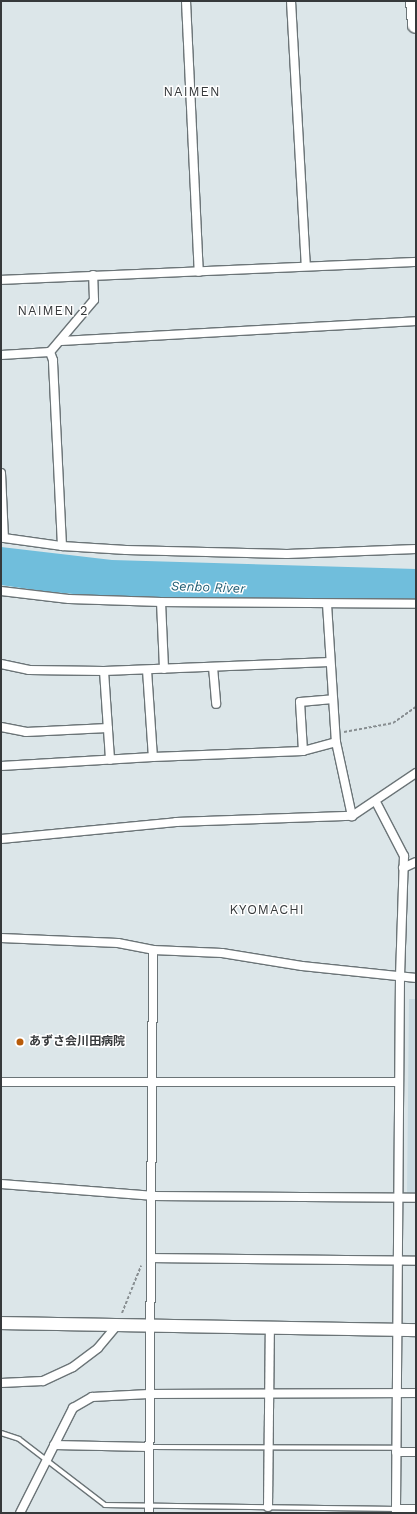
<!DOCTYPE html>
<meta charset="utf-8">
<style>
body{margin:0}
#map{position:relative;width:417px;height:1514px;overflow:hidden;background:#dce6e9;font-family:"Work Sans","Noto Sans JP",sans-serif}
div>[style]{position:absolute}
.built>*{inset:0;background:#c9dae1}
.water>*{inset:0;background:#70bedc}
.path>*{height:2px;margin-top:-1px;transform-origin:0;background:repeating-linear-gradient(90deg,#888e91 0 3px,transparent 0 5px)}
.roads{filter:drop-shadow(1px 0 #6b7477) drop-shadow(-1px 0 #6b7477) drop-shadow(0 1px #6b7477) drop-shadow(0 -1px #6b7477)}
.lane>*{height:4px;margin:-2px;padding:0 2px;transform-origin:2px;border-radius:2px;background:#fff}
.street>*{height:8px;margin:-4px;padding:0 4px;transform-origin:4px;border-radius:4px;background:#fff}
.secondary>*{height:12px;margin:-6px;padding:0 6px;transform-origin:6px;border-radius:6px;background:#fff}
.highway>*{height:16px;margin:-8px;padding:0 8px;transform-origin:8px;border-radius:8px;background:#fff}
.dots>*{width:11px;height:11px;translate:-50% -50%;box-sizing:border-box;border:2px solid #fff;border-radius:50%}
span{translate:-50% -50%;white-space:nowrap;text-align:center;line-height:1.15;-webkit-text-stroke:3px #fff;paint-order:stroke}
.poi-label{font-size:12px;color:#36393b;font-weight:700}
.left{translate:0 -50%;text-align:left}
.neighbourhood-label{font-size:13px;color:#36393b;letter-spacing:1px}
.water-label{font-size:13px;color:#205e74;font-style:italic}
.frame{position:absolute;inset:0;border:2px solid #36393b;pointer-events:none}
</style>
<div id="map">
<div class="built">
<i style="clip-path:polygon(409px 999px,416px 999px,416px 1197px,407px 1197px)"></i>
</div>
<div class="water">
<i style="clip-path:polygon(1px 547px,112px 560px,416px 569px,416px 601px,94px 596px,42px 591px,1px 585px)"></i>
</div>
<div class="path">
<i style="left:344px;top:732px;width:50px;rotate:-10.4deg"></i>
<i style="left:393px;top:723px;width:28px;rotate:-35deg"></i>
<i style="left:122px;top:1313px;width:51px;rotate:-68deg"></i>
</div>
<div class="roads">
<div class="lane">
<i style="left:1px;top:1433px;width:19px;rotate:18deg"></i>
<i style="left:19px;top:1439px;width:108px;rotate:37.5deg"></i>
<i style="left:105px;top:1505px;width:291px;rotate:0.8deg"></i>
<i style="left:149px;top:1447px;width:247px;rotate:0.2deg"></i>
</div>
<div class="street">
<i style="left:186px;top:1px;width:271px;rotate:87.3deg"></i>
<i style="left:291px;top:1px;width:265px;rotate:86.8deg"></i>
<i style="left:1px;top:280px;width:415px;rotate:-2.5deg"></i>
<i style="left:61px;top:341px;width:356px;rotate:-3.2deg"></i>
<i style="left:1px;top:355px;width:49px;rotate:-3.5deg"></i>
<i style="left:50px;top:352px;width:68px;rotate:-49.8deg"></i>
<i style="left:94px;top:300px;width:25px;rotate:-92deg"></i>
<i style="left:1px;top:473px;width:65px;rotate:87.4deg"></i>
<i style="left:4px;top:538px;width:3px;rotate:-162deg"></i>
<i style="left:4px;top:538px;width:59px;rotate:7.9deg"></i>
<i style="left:62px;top:546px;width:186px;rotate:-92.8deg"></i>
<i style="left:53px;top:360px;width:9px;rotate:-111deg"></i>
<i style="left:62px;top:546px;width:64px;rotate:3.6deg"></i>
<i style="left:126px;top:550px;width:161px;rotate:1.4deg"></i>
<i style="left:287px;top:554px;width:129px;rotate:-2.2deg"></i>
<i style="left:1px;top:591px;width:68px;rotate:6.7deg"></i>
<i style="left:69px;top:599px;width:92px;rotate:1.9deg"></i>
<i style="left:161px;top:602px;width:67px;rotate:87.4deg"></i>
<i style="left:161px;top:602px;width:255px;rotate:0.4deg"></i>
<i style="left:327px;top:604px;width:138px;rotate:86.3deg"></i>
<i style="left:336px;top:742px;width:76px;rotate:77.8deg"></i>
<i style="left:1px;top:664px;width:29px;rotate:12deg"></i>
<i style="left:29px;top:670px;width:75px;rotate:0.8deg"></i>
<i style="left:104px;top:671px;width:226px;rotate:-2.3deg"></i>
<i style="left:213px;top:667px;width:37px;rotate:85deg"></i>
<i style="left:147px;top:670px;width:87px;rotate:86.1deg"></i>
<i style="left:104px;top:671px;width:89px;rotate:86.1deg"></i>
<i style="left:1px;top:727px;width:25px;rotate:11deg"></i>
<i style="left:26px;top:732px;width:82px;rotate:-2.8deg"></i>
<i style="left:303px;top:751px;width:49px;rotate:-93.5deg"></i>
<i style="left:300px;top:702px;width:33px;rotate:-5deg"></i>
<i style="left:1px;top:766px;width:152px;rotate:-3.4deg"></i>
<i style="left:153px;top:757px;width:150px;rotate:-2.3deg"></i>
<i style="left:303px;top:751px;width:34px;rotate:-15deg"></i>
<i style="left:376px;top:802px;width:61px;rotate:62.6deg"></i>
<i style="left:404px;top:856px;width:120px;rotate:91.9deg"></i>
<i style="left:400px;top:976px;width:537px;rotate:90.43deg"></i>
<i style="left:1px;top:839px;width:176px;rotate:-5.5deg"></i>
<i style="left:176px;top:822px;width:176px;rotate:-2deg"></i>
<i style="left:352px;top:816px;width:77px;rotate:-33.9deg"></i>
<i style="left:403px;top:868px;width:14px;rotate:-25deg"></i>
<i style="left:1px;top:938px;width:117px;rotate:2.4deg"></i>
<i style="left:118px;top:943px;width:36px;rotate:11deg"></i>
<i style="left:153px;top:950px;width:69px;rotate:2.5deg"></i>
<i style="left:222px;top:953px;width:81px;rotate:9.2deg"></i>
<i style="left:302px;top:966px;width:115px;rotate:6deg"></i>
<i style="left:1px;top:1082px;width:398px"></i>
<i style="left:1px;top:1184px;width:151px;rotate:4.5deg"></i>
<i style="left:152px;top:1196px;width:264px;rotate:0.4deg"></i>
<i style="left:151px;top:1258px;width:265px;rotate:0.6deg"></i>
<i style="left:1px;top:1383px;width:42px;rotate:-2.7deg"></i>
<i style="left:43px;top:1381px;width:33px;rotate:-25deg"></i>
<i style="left:73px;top:1367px;width:31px;rotate:-37deg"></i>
<i style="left:98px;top:1348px;width:31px;rotate:-50deg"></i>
<i style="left:54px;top:1445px;width:95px;rotate:1.2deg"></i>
<i style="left:396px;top:1452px;width:20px"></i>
<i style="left:268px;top:1507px;width:180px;rotate:-89.4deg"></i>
<i style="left:396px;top:1509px;width:20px"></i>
<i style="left:20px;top:1513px;width:118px;rotate:-63.2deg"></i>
<i style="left:73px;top:1408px;width:22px;rotate:-30deg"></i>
<i style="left:92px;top:1397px;width:57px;rotate:-3deg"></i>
<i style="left:149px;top:1394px;width:267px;rotate:-0.2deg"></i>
<i style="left:149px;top:1513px;width:563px;rotate:-89.59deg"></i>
</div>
<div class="secondary">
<i style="left:1px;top:1323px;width:415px;rotate:1deg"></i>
</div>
<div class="highway">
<i style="left:414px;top:1px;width:24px;rotate:85deg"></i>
</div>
</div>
<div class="dots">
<i style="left:20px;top:1042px;background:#b85b09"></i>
</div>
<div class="poi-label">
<span class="left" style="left:29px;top:1042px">あずさ会川田病院</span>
</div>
<div class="neighbourhood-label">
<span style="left:192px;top:92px">NAIMEN</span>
<span style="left:53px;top:311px">NAIMEN 2</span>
<span style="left:267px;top:910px">KYOMACHI</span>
</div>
<div class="water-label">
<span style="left:208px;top:588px;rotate:2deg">Senbo River</span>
</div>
<div class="frame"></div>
</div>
